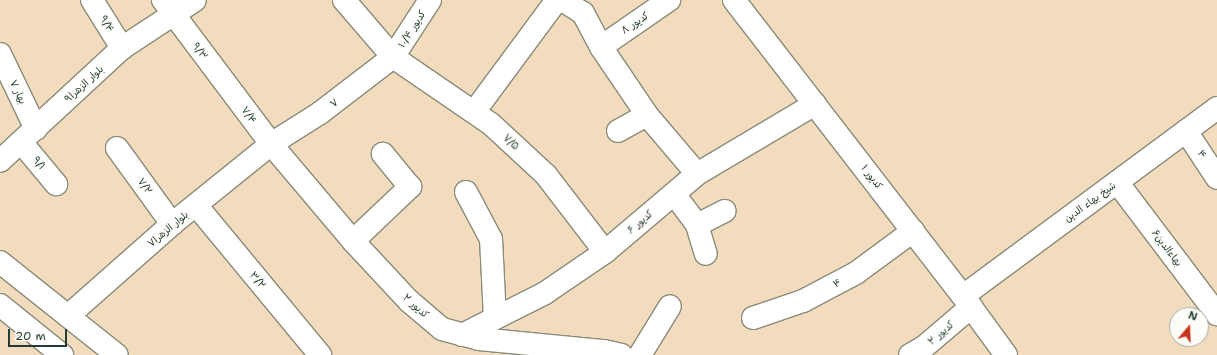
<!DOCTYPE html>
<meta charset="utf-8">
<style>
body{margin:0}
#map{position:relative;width:1217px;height:355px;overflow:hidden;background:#f3dcbe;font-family:"Shantell Sans","Playpen Sans Arabic",sans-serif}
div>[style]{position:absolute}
.roads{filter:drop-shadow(1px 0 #898c79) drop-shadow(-1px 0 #898c79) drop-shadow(0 1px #898c79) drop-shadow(0 -1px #898c79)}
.minor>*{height:22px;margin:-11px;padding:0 11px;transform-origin:11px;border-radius:11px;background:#fff}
.secondary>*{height:22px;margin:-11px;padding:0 11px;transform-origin:11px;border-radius:11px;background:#fff}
span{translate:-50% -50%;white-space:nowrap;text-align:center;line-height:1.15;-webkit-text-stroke:3px #fdfcf7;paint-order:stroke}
.street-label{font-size:10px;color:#1f3d34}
.north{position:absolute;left:1169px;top:307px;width:40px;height:40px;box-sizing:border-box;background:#fdfcf7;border:1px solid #a4b0a9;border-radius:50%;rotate:19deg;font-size:11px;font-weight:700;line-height:16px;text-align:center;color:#1f3d34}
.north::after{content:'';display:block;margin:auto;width:14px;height:18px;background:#c8321e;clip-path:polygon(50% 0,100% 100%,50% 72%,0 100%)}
.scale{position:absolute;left:8px;top:329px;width:59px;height:18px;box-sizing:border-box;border:2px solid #1f3d34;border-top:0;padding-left:5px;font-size:12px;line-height:14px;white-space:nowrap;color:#1f3d34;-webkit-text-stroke:3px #fdfcf7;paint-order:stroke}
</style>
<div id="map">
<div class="roads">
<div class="minor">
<i style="left:92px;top:0;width:57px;rotate:58deg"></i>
<i style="left:163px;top:0;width:180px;rotate:53.1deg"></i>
<i style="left:271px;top:144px;width:127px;rotate:49.8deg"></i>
<i style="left:353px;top:241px;width:82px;rotate:47deg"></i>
<i style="left:409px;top:301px;width:43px;rotate:40.3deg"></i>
<i style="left:442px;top:329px;width:38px;rotate:15deg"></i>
<i style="left:479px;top:339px;width:126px;rotate:5.5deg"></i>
<i style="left:604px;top:351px;width:18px;rotate:13deg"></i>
<i style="left:344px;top:0;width:75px;rotate:49.3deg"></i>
<i style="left:393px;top:57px;width:119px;rotate:34.4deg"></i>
<i style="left:491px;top:124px;width:75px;rotate:42.8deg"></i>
<i style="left:546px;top:175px;width:97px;rotate:52.5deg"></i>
<i style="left:562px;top:0;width:25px;rotate:32deg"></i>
<i style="left:583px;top:13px;width:38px;rotate:62deg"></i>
<i style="left:601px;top:47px;width:82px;rotate:55.9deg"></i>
<i style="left:647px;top:115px;width:77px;rotate:49.7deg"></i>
<i style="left:734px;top:0;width:374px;rotate:52.3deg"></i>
<i style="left:963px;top:296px;width:73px;rotate:53.9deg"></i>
<i style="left:601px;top:47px;width:83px;rotate:-34.7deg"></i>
<i style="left:0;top:54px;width:83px;rotate:64.4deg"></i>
<i style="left:474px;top:112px;width:139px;rotate:-53.5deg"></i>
<i style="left:618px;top:131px;width:33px;rotate:-29deg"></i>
<i style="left:1186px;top:131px;width:56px;rotate:56.6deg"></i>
<i style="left:21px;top:142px;width:55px;rotate:50.2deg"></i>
<i style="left:117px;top:148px;width:94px;rotate:54.1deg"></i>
<i style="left:0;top:161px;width:166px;rotate:-42.8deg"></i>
<i style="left:122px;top:48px;width:87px;rotate:-33.3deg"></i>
<i style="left:1117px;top:182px;width:166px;rotate:52.9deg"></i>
<i style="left:466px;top:192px;width:53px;rotate:62deg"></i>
<i style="left:491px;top:239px;width:79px;rotate:87.1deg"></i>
<i style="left:674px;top:194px;width:39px;rotate:53deg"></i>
<i style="left:697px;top:225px;width:30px;rotate:73deg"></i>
<i style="left:196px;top:205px;width:195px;rotate:50.4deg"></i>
<i style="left:697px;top:225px;width:31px;rotate:-27deg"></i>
<i style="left:353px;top:241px;width:79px;rotate:-43.5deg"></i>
<i style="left:410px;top:187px;width:43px;rotate:-129.3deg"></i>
<i style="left:963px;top:296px;width:316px;rotate:-36.5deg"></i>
<i style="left:68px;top:316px;width:139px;rotate:-41.5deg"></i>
<i style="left:172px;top:224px;width:127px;rotate:-38.9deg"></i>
<i style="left:271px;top:144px;width:58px;rotate:-32.3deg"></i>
<i style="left:320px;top:113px;width:92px;rotate:-37.5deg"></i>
<i style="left:393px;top:57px;width:68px;rotate:-57deg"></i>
<i style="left:753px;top:318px;width:53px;rotate:-18.8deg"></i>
<i style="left:803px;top:301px;width:60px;rotate:-27.8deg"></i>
<i style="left:856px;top:273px;width:71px;rotate:-36.4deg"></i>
<i style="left:462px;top:335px;width:93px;rotate:-26.8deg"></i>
<i style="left:545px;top:293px;width:73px;rotate:-34.3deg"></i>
<i style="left:605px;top:252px;width:121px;rotate:-40.3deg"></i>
<i style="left:697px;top:174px;width:137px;rotate:-30.7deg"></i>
<i style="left:640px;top:355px;width:57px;rotate:-58.5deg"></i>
<i style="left:910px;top:355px;width:16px;rotate:-30deg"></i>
<i style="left:924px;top:347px;width:62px;rotate:-40.4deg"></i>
</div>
<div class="secondary">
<i style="left:0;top:262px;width:149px;rotate:38.5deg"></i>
<i style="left:0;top:305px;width:80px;rotate:38.9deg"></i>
</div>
</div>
<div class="street-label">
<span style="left:635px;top:23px;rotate:-34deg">کدیور ۸</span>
<span style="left:107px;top:24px;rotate:58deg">۹/۴</span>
<span style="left:412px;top:29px;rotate:-57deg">کدیور ۱۰/۴</span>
<span style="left:200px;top:51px;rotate:52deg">۹/۳</span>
<span style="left:84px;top:84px;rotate:-43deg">بلوار الزهرا۹</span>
<span style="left:18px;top:92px;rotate:65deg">بهار ۷</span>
<span style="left:334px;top:103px;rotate:-37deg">۷</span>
<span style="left:249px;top:115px;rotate:54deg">۷/۴</span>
<span style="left:511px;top:142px;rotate:43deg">۷/۵</span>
<span style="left:1202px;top:154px;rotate:57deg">۴</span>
<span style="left:39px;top:163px;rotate:50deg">۹/۱</span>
<span style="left:872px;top:177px;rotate:52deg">کدیور ۱</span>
<span style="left:145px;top:186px;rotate:54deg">۷/۲</span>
<span style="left:1090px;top:202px;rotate:-36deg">شیخ بهاء الدین</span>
<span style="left:640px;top:222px;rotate:-40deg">کدیور ۶</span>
<span style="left:168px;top:229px;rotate:-40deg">بلوار الزهرا۷</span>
<span style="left:1167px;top:248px;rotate:53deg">۶بهاءالدين</span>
<span style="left:258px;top:280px;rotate:50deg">۳/۲</span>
<span style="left:837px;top:283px;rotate:-28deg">۴</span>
<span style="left:416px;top:306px;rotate:42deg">۲ کدیور</span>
<span style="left:941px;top:333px;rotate:-41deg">۲ کدیور</span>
</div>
<div class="north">N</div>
<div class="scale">20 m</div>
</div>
